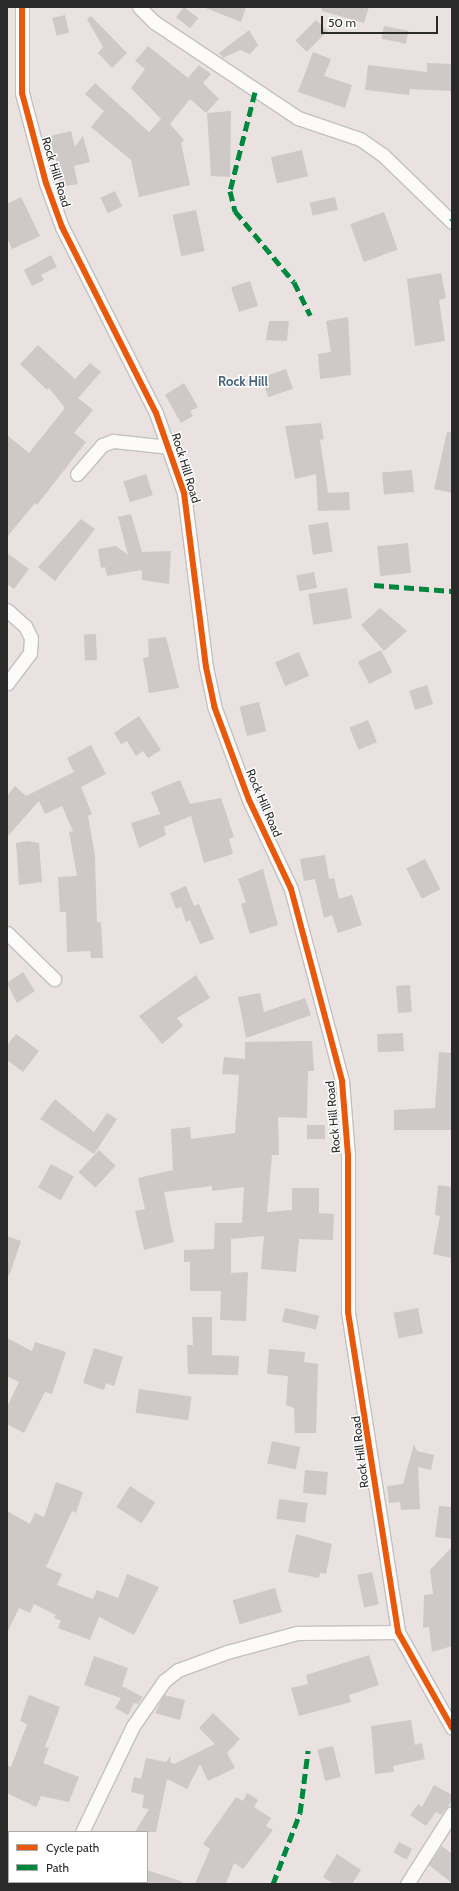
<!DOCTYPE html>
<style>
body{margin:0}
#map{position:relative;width:459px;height:1891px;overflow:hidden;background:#e9e2e0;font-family:Cabin,sans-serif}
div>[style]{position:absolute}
.building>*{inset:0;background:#cec8c7;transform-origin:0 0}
.roads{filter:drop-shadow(1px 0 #c2c1c2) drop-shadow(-1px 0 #c2c1c2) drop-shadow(0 1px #c2c1c2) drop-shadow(0 -1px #c2c1c2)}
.minor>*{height:13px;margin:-6.5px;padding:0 6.5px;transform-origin:6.5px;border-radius:6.5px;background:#fcfbfa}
.quiet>*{height:5px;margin-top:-2.5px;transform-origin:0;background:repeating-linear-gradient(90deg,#00873e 0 10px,transparent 0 15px)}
.cycleway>*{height:6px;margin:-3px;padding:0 3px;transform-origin:3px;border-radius:3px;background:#e8590c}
span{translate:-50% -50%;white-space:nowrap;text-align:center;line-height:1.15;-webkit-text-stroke:3px #fff;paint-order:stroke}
.street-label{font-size:12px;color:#2a2a2a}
.neighbourhood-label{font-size:13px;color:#49647d;font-weight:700}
.frame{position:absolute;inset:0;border:8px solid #2a2a2a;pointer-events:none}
.legend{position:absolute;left:8px;top:1831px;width:140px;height:52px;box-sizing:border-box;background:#fff;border:1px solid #aaa;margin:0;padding:5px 7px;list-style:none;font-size:12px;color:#2a2a2a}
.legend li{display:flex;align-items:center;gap:8px;height:20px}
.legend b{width:20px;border:1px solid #aaa}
.scale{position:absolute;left:321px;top:16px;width:117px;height:18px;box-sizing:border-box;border:2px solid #2a2a2a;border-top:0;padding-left:5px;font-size:12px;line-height:14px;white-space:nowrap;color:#2a2a2a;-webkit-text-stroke:3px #fff;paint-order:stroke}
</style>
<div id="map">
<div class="building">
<i style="left:184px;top:7px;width:18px;height:13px;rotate:38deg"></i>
<i style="clip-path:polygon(203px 7px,246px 7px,241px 22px)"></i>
<i style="clip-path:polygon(322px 7px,369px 7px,364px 23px,322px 11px)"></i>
<i style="left:65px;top:15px;width:18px;height:13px;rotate:77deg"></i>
<i style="clip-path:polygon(91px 16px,127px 53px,112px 68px,98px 53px,103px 47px,87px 19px)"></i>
<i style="left:316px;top:20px;width:16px;height:29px;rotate:45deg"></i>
<i style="left:384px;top:26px;width:25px;height:13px;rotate:11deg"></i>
<i style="clip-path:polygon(249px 30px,258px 45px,250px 54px,240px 50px,223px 58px,219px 53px)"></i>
<i style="clip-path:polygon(148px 46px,188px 78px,199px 65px,211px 74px,203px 83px,219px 99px,206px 113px,190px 99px,170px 124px,184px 140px,181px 143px,190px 185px,139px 197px,131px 160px,91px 127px,104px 111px,85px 94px,95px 83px,149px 132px,161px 119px,131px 88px,145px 69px,135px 61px)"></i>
<i style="clip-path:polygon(313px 52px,331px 59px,324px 76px,352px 85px,345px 108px,298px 92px)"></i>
<i style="clip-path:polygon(427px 63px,452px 64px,452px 91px,410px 89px,409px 95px,365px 90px,368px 65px,427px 72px)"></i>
<i style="clip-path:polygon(231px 111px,230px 177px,211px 176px,207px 113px)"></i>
<i style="clip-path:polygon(71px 131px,75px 147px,83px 136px,90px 162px,74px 166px,78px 184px,60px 187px,50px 136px)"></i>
<i style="left:302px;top:150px;width:27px;height:32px;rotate:77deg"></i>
<i style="left:115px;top:191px;width:17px;height:16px;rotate:65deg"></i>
<i style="clip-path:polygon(21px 197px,40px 236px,12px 249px,7px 238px,7px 204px)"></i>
<i style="left:335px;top:197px;width:13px;height:26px;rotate:77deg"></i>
<i style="left:196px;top:210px;width:42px;height:24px;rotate:78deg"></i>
<i style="left:384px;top:212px;width:40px;height:36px;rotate:70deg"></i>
<i style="clip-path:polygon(51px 255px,57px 267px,41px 275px,44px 280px,32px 286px,24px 270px)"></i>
<i style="clip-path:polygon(441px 273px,446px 298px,439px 300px,445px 341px,415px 346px,407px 279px)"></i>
<i style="left:250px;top:281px;width:26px;height:20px;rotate:72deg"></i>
<i style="clip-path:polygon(348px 317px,351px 375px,320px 379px,318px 354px,331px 352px,326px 321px)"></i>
<i style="clip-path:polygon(269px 321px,289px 321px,287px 341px,266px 340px)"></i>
<i style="clip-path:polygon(38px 345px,75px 379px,90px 363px,101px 372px,78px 398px,93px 410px,74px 433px,86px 442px,37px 505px,35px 503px,7px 537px,7px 435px,29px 453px,65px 408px,49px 388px,47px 390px,20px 364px)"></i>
<i style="left:286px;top:369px;width:21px;height:26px;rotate:71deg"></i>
<i style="clip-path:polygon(184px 383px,198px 407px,190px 411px,193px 416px,181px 423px,165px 395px)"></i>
<i style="clip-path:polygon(321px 423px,324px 439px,320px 440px,328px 493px,349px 492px,350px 510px,318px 511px,316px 474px,295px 479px,285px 426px)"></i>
<i style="clip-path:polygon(447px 432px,452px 432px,452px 493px,434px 489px)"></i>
<i style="left:412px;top:470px;width:22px;height:30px;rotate:85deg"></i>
<i style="left:146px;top:474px;width:22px;height:24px;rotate:72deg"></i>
<i style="clip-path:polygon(131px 514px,142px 552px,171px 551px,169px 584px,142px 580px,142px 570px,107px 576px,105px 567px,101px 568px,98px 549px,116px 546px,128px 555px,118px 517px)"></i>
<i style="clip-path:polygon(81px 519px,95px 529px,55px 581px,38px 567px)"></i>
<i style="left:328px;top:522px;width:30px;height:20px;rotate:81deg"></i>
<i style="left:408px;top:543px;width:30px;height:31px;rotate:84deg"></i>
<i style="clip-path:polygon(7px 553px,29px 569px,14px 589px,7px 584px)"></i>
<i style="left:314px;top:572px;width:16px;height:18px;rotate:79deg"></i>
<i style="left:347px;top:588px;width:31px;height:39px;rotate:81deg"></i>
<i style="clip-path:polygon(380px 608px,407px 631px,384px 651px,361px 625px)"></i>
<i style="left:96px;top:634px;width:26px;height:12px;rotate:88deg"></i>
<i style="clip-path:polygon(166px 637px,179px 688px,149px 693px,143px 658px,149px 657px,148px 639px)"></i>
<i style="left:381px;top:650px;width:25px;height:26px;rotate:63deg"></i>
<i style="left:299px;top:652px;width:26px;height:26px;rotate:67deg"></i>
<i style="left:427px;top:685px;width:20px;height:19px;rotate:72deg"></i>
<i style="left:259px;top:702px;width:30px;height:20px;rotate:76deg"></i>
<i style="clip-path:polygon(139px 716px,161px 750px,148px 758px,143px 751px,136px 756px,127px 741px,121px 744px,114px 733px)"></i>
<i style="left:368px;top:720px;width:24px;height:20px;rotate:68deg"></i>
<i style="clip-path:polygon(91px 745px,106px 774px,81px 787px,92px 814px,88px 816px,95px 856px,97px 922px,101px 922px,103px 958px,91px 958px,90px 951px,67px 952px,66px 912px,60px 912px,58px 877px,77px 876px,69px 832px,73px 831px,62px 806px,45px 814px,39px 801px,7px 837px,7px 796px,15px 786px,26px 796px,74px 772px,67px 758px)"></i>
<i style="clip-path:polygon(180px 780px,190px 804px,221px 798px,234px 837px,229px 839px,233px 854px,204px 863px,191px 816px,164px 827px,166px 835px,139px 848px,131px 823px,160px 814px,151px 792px)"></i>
<i style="clip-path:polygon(27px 841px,39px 843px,42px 882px,19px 885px,16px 843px)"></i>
<i style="clip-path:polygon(325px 855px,329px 879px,334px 878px,339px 899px,352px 895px,362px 925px,338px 933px,332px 915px,324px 918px,315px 879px,304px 881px,300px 859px)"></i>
<i style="left:425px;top:859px;width:34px;height:21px;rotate:63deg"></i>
<i style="clip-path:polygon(263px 869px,278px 925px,250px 934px,241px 904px,246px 902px,238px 879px)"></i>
<i style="clip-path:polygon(186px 886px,194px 906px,199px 904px,214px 939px,200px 944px,190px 920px,186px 922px,181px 907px,176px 909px,170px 893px)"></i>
<i style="clip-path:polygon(23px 972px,35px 991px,17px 1003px,7px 983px)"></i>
<i style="clip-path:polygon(196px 975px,210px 998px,177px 1018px,183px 1026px,162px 1044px,139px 1016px)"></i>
<i style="left:410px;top:985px;width:27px;height:14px;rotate:86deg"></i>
<i style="clip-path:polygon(260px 993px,264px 1012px,305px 998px,311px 1015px,246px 1038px,238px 997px)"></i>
<i style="left:403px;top:1033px;width:18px;height:26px;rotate:87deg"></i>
<i style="clip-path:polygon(16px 1034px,39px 1051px,23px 1072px,7px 1060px,7px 1045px)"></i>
<i style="clip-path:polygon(312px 1041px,314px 1071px,308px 1071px,307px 1118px,278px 1117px,279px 1155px,272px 1155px,267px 1212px,292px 1210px,292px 1188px,319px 1188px,319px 1213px,334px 1214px,333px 1240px,299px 1239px,296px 1272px,261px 1269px,264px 1236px,231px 1239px,231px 1273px,248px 1272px,246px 1321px,220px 1320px,221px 1291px,190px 1291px,190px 1262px,184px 1262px,184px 1250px,214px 1249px,215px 1223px,242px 1223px,244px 1187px,212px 1191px,212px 1186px,164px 1192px,174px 1242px,144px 1250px,135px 1211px,145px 1209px,138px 1178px,173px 1170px,171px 1129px,190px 1127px,191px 1139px,235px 1133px,239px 1075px,222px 1074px,224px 1057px,245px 1059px,245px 1042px)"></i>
<i style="clip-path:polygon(439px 1052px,452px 1053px,452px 1130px,394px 1130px,394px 1110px,435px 1108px)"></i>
<i style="clip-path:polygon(55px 1099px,94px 1132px,107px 1113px,117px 1119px,94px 1154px,40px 1119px)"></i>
<i style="left:325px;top:1125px;width:14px;height:18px;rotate:90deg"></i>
<i style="left:99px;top:1150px;width:23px;height:30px;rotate:43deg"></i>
<i style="left:51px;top:1164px;width:26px;height:27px;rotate:29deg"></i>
<i style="clip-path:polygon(438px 1185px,452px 1187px,452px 1258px,433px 1254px,440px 1216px,435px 1215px)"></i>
<i style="clip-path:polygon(7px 1236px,21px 1241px,9px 1276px,7px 1275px)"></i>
<i style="left:285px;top:1308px;width:35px;height:14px;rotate:13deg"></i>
<i style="left:418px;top:1308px;width:26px;height:25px;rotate:79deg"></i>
<i style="clip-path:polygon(192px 1317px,212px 1317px,212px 1355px,239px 1356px,238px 1375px,188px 1374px,187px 1345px,193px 1345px)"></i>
<i style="clip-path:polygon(7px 1338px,32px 1351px,35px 1342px,66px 1352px,52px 1394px,45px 1392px,24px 1433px,7px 1424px,7px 1407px,19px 1382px,7px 1376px)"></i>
<i style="clip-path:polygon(94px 1348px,123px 1357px,114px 1386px,106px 1383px,104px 1390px,83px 1383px)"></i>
<i style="clip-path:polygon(269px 1349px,305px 1352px,304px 1362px,318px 1364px,316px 1433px,295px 1433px,294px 1408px,286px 1405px,288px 1376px,267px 1374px)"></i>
<i style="left:139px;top:1389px;width:53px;height:24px;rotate:8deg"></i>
<i style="left:272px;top:1441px;width:29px;height:23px;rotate:12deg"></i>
<i style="clip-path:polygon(414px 1444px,417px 1451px,434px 1455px,431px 1470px,418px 1467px,420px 1509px,401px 1510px,400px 1502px,389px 1503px,387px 1486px,403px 1484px)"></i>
<i style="left:305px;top:1470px;width:23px;height:23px;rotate:5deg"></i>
<i style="clip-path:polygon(56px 1482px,83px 1492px,76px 1513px,72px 1511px,46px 1567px,62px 1574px,57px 1585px,93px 1599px,97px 1590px,118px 1598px,127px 1574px,159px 1587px,134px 1635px,99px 1617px,90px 1640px,58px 1628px,61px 1621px,54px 1618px,56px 1615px,34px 1604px,30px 1613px,19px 1608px,7px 1633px,7px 1511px,30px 1524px,35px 1513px,44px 1517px)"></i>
<i style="left:130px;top:1486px;width:30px;height:25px;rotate:33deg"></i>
<i style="left:279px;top:1499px;width:29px;height:20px;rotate:8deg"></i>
<i style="clip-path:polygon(439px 1506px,452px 1507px,452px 1539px,435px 1537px)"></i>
<i style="clip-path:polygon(296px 1534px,332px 1544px,326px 1574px,320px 1573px,319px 1578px,288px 1572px)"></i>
<i style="clip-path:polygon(452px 1547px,452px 1646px,432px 1652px,429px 1627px,423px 1628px,424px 1595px,433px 1594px,430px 1570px)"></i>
<i style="left:372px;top:1572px;width:33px;height:15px;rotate:78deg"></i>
<i style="left:275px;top:1588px;width:25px;height:44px;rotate:74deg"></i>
<i style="clip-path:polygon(369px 1655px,379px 1685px,349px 1695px,351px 1702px,299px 1716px,291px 1688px,308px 1684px,306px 1675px)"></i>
<i style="clip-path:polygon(94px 1656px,128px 1668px,122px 1686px,143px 1697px,138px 1704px,134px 1703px,128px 1715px,115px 1708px,121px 1698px,84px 1685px)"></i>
<i style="clip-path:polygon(29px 1695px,60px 1707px,45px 1747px,49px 1748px,43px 1763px,79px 1777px,69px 1802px,41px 1796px,36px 1807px,7px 1793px,7px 1765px,11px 1767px,27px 1724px,20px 1721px)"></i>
<i style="clip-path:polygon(164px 1695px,185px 1700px,180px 1720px,155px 1713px)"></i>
<i style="clip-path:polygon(213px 1713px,240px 1739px,227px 1753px,235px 1768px,208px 1781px,200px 1764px,187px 1789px,167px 1779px,156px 1832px,135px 1832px,149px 1809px,142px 1808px,144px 1795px,131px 1792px,134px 1777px,141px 1779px,146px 1758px,166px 1762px,171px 1756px,170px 1762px,174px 1764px,215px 1744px,199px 1728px)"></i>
<i style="clip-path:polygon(411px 1720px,415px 1745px,422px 1743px,425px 1759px,393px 1766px,394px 1772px,375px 1774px,371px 1726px)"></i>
<i style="left:333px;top:1746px;width:32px;height:16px;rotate:76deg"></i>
<i style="clip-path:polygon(434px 1785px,452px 1795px,452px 1801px,441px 1815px,436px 1812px,426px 1826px,410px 1815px,418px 1804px,422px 1807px)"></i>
<i style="clip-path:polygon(247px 1793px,258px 1800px,254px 1807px,271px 1818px,266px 1826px,273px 1830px,243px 1869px,234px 1863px,226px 1884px,195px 1884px,210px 1849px,203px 1844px,236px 1797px,243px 1801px)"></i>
<i style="left:399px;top:1842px;width:15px;height:12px;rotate:28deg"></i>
<i style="clip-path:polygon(442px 1846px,452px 1854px,452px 1883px,429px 1865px)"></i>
<i style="clip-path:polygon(337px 1854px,361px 1870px,352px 1884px,334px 1884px,323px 1877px)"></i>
<i style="clip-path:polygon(147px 1870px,183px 1882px,182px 1884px,147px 1884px)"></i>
</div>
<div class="roads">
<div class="minor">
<i style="left:22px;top:7px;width:86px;rotate:90deg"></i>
<i style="left:22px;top:93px;width:93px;rotate:75.1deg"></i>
<i style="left:46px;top:183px;width:47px;rotate:70deg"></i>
<i style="left:62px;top:227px;width:208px;rotate:63.2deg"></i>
<i style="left:156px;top:413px;width:85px;rotate:70.7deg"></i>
<i style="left:184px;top:493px;width:175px;rotate:82.8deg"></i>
<i style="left:206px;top:667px;width:40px;rotate:78deg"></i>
<i style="left:214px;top:706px;width:100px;rotate:69.6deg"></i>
<i style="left:249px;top:800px;width:98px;rotate:64.7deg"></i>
<i style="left:291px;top:889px;width:199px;rotate:75.1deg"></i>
<i style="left:342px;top:1081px;width:75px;rotate:85.4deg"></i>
<i style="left:348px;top:1156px;width:156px;rotate:90deg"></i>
<i style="left:348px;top:1312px;width:324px;rotate:81.1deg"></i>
<i style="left:398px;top:1632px;width:110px;rotate:60.6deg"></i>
<i style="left:139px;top:7px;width:21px;rotate:45deg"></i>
<i style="left:154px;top:22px;width:173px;rotate:33.7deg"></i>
<i style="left:298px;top:118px;width:65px;rotate:18.7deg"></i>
<i style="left:360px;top:139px;width:28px;rotate:35deg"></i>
<i style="left:383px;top:155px;width:96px;rotate:44.2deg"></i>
<i style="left:77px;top:474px;width:38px;rotate:-49deg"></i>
<i style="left:102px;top:445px;width:12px;rotate:-20deg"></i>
<i style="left:113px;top:441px;width:56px;rotate:6.1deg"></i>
<i style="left:7px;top:610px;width:24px;rotate:42deg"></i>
<i style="left:25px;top:626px;width:13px;rotate:63deg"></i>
<i style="left:31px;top:638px;width:15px;rotate:94deg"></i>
<i style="left:30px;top:653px;width:38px;rotate:127deg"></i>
<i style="left:7px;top:933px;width:66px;rotate:44.4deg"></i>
<i style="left:82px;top:1832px;width:118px;rotate:-64.3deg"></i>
<i style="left:133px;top:1726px;width:55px;rotate:-55.4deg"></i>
<i style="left:164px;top:1681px;width:18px;rotate:-38deg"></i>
<i style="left:178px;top:1670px;width:52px;rotate:-20.2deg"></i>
<i style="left:227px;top:1652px;width:73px;rotate:-15.2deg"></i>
<i style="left:297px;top:1633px;width:101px;rotate:-0.6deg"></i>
<i style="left:44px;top:1884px;width:4px;rotate:-34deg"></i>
<i style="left:407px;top:1884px;width:84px;rotate:-57.6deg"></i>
</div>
</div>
<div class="quiet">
<i style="left:255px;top:92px;width:102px;rotate:104.2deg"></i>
<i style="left:230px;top:191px;width:21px;rotate:76deg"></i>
<i style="left:235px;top:211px;width:92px;rotate:50.3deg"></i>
<i style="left:294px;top:282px;width:37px;rotate:64deg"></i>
<i style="left:451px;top:221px;width:1px;rotate:-45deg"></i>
<i style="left:374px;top:585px;width:78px;rotate:4.4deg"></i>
<i style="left:273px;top:1884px;width:76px;rotate:-69.2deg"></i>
<i style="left:300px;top:1813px;width:63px;rotate:-82.6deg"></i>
</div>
<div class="cycleway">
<i style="left:22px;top:7px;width:86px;rotate:90deg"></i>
<i style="left:22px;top:93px;width:93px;rotate:75.1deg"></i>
<i style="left:46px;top:183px;width:47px;rotate:70deg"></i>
<i style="left:62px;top:227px;width:208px;rotate:63.2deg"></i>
<i style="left:156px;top:413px;width:85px;rotate:70.7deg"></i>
<i style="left:184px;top:493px;width:175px;rotate:82.8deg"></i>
<i style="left:206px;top:667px;width:40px;rotate:78deg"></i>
<i style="left:214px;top:706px;width:100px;rotate:69.6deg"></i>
<i style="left:249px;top:800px;width:98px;rotate:64.7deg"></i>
<i style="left:291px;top:889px;width:199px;rotate:75.1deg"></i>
<i style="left:342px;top:1081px;width:75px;rotate:85.4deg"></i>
<i style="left:348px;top:1156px;width:156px;rotate:90deg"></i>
<i style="left:348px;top:1312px;width:324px;rotate:81.1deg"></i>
<i style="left:398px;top:1632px;width:110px;rotate:60.6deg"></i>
</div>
<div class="street-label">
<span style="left:56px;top:172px;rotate:73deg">Rock Hill Road</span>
<span style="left:186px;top:468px;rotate:73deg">Rock Hill Road</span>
<span style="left:264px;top:803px;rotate:67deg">Rock Hill Road</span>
<span style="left:333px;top:1117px;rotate:-95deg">Rock Hill Road</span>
<span style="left:360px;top:1452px;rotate:-97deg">Rock Hill Road</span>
</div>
<div class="neighbourhood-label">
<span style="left:243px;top:381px">Rock Hill</span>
</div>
<div class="frame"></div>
<ul class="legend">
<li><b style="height:5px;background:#e8590c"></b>Cycle path</li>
<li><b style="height:5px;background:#00873e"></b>Path</li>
</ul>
<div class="scale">50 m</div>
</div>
